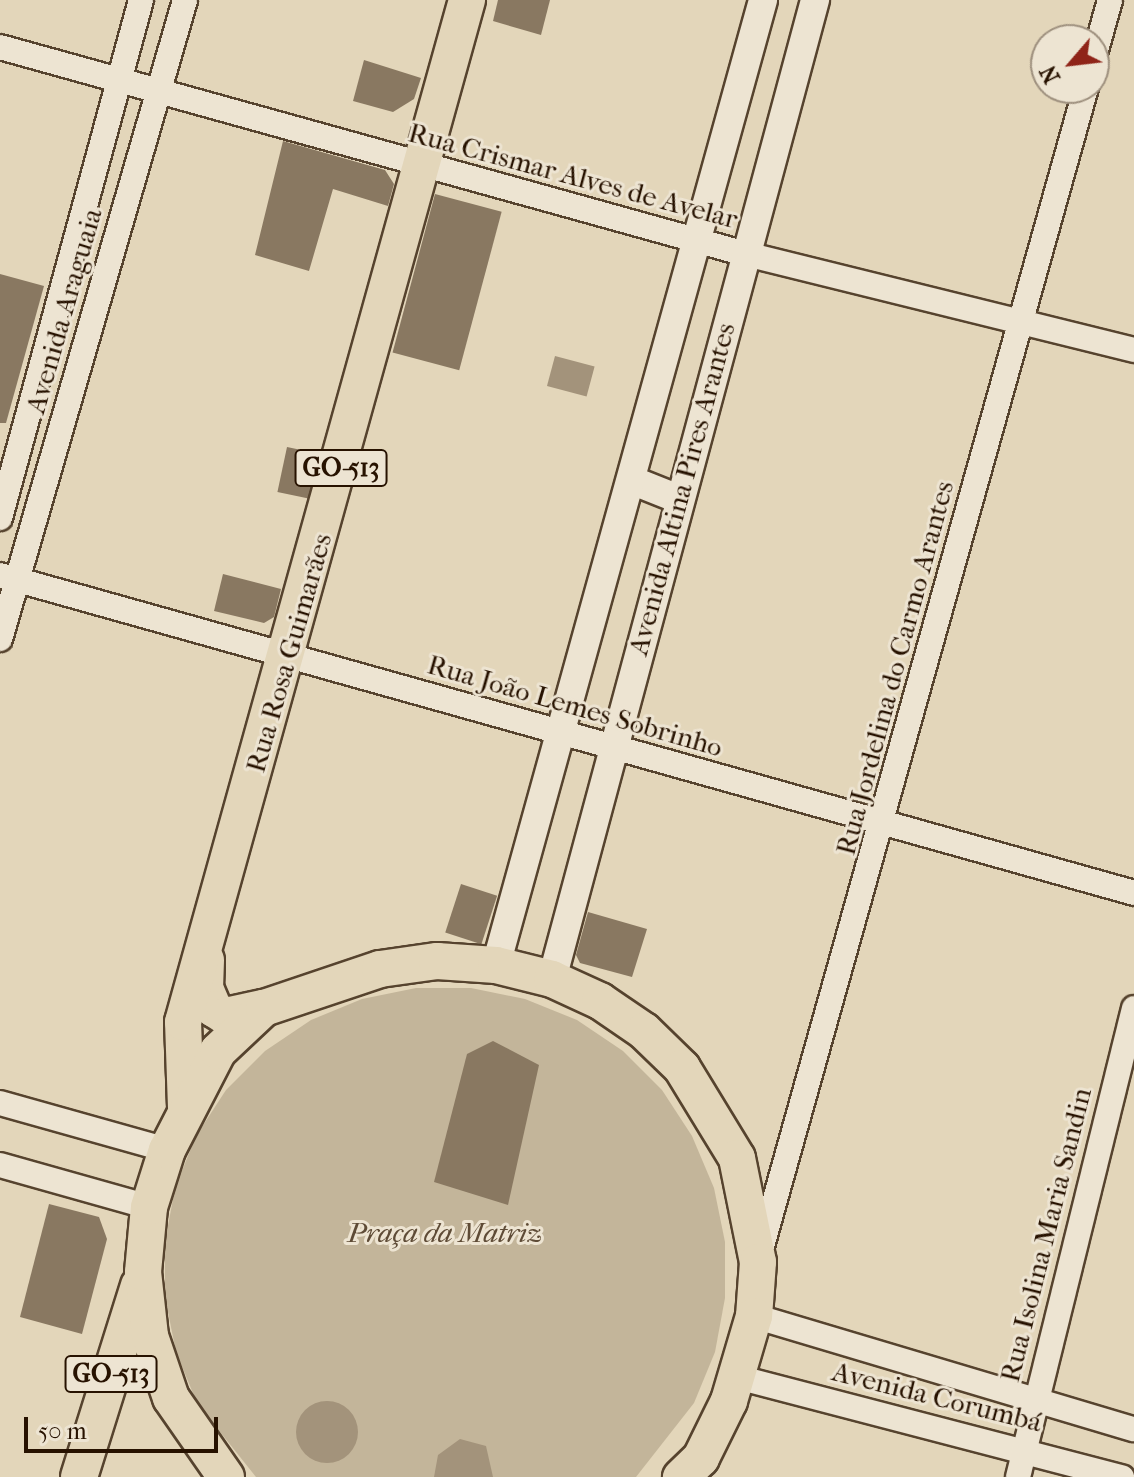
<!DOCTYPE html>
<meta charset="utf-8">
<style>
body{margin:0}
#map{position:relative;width:1134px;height:1477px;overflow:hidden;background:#e3d6ba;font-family:"IM FELL French Canon",serif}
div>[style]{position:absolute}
.green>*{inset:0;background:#c3b59a}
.water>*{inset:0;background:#a3937b;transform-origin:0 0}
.round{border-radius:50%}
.building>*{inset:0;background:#897861;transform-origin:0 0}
.roads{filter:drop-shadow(2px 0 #56432e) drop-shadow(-2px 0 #56432e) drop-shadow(0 2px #56432e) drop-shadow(0 -2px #56432e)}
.minor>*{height:24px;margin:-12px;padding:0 12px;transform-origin:12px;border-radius:12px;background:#ede4d2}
.tertiary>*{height:28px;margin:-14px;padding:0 14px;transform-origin:14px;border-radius:14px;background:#ede4d2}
.primary>*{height:36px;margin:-18px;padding:0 18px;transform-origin:18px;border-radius:18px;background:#e3d6ba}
span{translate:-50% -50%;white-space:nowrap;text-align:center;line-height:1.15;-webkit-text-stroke:6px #ede4d2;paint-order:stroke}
.shield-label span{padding:2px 6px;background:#ede4d2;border:2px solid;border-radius:6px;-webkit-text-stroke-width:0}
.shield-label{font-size:26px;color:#271200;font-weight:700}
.street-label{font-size:28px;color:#271200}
.park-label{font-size:28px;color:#5e4b36;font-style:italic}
.north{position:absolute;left:1030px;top:24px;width:80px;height:80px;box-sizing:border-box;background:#ede4d2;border:2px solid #9e907e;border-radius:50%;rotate:242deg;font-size:22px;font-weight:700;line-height:32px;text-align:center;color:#271200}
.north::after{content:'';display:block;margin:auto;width:28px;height:36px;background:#8f2418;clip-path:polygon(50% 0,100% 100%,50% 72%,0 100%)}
.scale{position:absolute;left:24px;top:1417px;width:194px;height:36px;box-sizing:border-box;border:4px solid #271200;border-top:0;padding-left:10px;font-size:24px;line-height:28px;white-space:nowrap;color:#271200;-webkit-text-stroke:6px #ede4d2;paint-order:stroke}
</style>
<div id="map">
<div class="green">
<i style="clip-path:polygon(416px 988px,471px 988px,525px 999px,577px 1020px,623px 1051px,662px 1090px,692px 1136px,714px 1188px,725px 1242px,725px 1298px,715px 1352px,694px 1403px,636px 1477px,256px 1477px,197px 1403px,176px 1352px,165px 1297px,165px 1242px,175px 1188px,196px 1136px,226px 1090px,265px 1051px,311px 1020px,362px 999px)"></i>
</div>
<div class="water">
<i style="left:555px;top:356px;width:41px;height:31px;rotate:15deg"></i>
<i class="round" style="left:296px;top:1401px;width:62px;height:62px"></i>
<i style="clip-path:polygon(460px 1439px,486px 1446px,493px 1477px,434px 1477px,438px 1455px)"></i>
</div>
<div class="building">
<i style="clip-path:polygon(498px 0,550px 0,541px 35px,493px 21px)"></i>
<i style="clip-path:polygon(364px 60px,421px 78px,414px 99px,393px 112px,353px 101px)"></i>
<i style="clip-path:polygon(283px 141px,385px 170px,394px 184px,388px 206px,333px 189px,309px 271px,255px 255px)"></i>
<i style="left:435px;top:194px;width:69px;height:164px;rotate:15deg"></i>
<i style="clip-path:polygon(0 274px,44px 286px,6px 423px,0 423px)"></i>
<i style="left:287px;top:447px;width:33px;height:46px;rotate:12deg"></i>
<i style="clip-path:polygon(223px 574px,281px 589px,274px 617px,264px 623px,214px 611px)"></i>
<i style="left:461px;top:884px;width:38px;height:51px;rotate:18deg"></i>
<i style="clip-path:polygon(588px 912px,647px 929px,632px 977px,580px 963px,576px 955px)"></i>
<i style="clip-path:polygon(493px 1041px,539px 1065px,508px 1205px,434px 1182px,467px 1054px)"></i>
<i style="clip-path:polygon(49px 1204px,99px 1217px,107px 1239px,82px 1334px,20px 1317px)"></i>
</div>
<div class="roads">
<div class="minor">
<i style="left:0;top:47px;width:774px;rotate:15.51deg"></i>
<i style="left:746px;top:254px;width:400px;rotate:13.9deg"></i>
<i style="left:1094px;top:57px;width:59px;rotate:-74.3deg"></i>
<i style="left:0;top:518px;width:537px;rotate:-74.77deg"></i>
<i style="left:0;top:575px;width:1178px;rotate:15.66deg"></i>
<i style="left:0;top:639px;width:665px;rotate:-73.85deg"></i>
<i style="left:0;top:1103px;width:173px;rotate:15.7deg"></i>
<i style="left:0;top:1165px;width:155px;rotate:15.7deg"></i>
<i style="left:760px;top:1253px;width:1210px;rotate:-74.37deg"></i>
<i style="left:754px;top:1316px;width:396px;rotate:16.6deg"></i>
<i style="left:737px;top:1377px;width:398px;rotate:14.6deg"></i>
<i style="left:1018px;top:1477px;width:483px;rotate:-76.1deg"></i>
</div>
<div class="tertiary">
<i style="left:631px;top:480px;width:52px;rotate:21.6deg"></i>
<i style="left:496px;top:965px;width:1001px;rotate:-74.53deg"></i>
<i style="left:552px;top:979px;width:1014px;rotate:-74.96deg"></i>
</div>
<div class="primary">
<i style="left:206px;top:960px;width:28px;rotate:92deg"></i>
<i style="left:205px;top:988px;width:23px;rotate:67deg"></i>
<i style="left:214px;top:1009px;width:13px;rotate:32deg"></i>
<i style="left:225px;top:1016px;width:40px;rotate:-12deg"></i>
<i style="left:186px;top:1107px;width:85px;rotate:-92deg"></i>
<i style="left:183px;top:1022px;width:1061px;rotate:-74.47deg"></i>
<i style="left:79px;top:1477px;width:201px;rotate:-72.6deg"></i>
<i style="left:226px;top:1477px;width:96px;rotate:-124.8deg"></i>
<i style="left:171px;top:1398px;width:65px;rotate:-108.7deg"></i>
<i style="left:150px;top:1336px;width:64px;rotate:-96.2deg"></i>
<i style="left:143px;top:1272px;width:65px;rotate:-84.7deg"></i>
<i style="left:149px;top:1207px;width:60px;rotate:-72.5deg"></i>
<i style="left:167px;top:1150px;width:111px;rotate:-62.7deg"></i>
<i style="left:218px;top:1051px;width:63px;rotate:-43.1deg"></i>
<i style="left:264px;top:1008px;width:122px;rotate:-18.6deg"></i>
<i style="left:380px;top:969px;width:58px;rotate:-8deg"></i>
<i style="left:437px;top:961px;width:59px;rotate:3.9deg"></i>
<i style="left:496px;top:965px;width:58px;rotate:14deg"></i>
<i style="left:552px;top:979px;width:53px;rotate:24.6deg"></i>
<i style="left:600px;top:1001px;width:53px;rotate:34.3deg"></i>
<i style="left:644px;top:1031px;width:53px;rotate:44.2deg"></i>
<i style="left:682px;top:1068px;width:105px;rotate:58.6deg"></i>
<i style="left:737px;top:1158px;width:106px;rotate:78.6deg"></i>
<i style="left:758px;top:1262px;width:54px;rotate:94.2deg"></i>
<i style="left:754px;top:1316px;width:89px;rotate:106.4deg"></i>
<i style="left:729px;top:1401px;width:64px;rotate:116.2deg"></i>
<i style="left:701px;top:1458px;width:28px;rotate:136deg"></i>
</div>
</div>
<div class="shield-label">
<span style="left:341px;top:468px">GO-513</span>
<span style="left:111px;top:1374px">GO-513</span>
</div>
<div class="street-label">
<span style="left:573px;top:176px;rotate:15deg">Rua Crismar Alves de Avelar</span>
<span style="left:64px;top:311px;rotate:-74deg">Avenida Araguaia</span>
<span style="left:682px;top:489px;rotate:-75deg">Avenida Altina Pires Arantes</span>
<span style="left:289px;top:653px;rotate:-74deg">Rua Rosa Guimarães</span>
<span style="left:895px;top:668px;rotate:-75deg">Rua Jordelina do Carmo Arantes</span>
<span style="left:575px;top:706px;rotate:16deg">Rua João Lemes Sobrinho</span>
<span style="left:1046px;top:1235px;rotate:-76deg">Rua Isolina Maria Sandin</span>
<span style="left:937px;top:1397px;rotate:14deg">Avenida Corumbá</span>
</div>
<div class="park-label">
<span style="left:445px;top:1233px">Praça da Matriz</span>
</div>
<div class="north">N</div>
<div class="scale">50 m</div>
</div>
